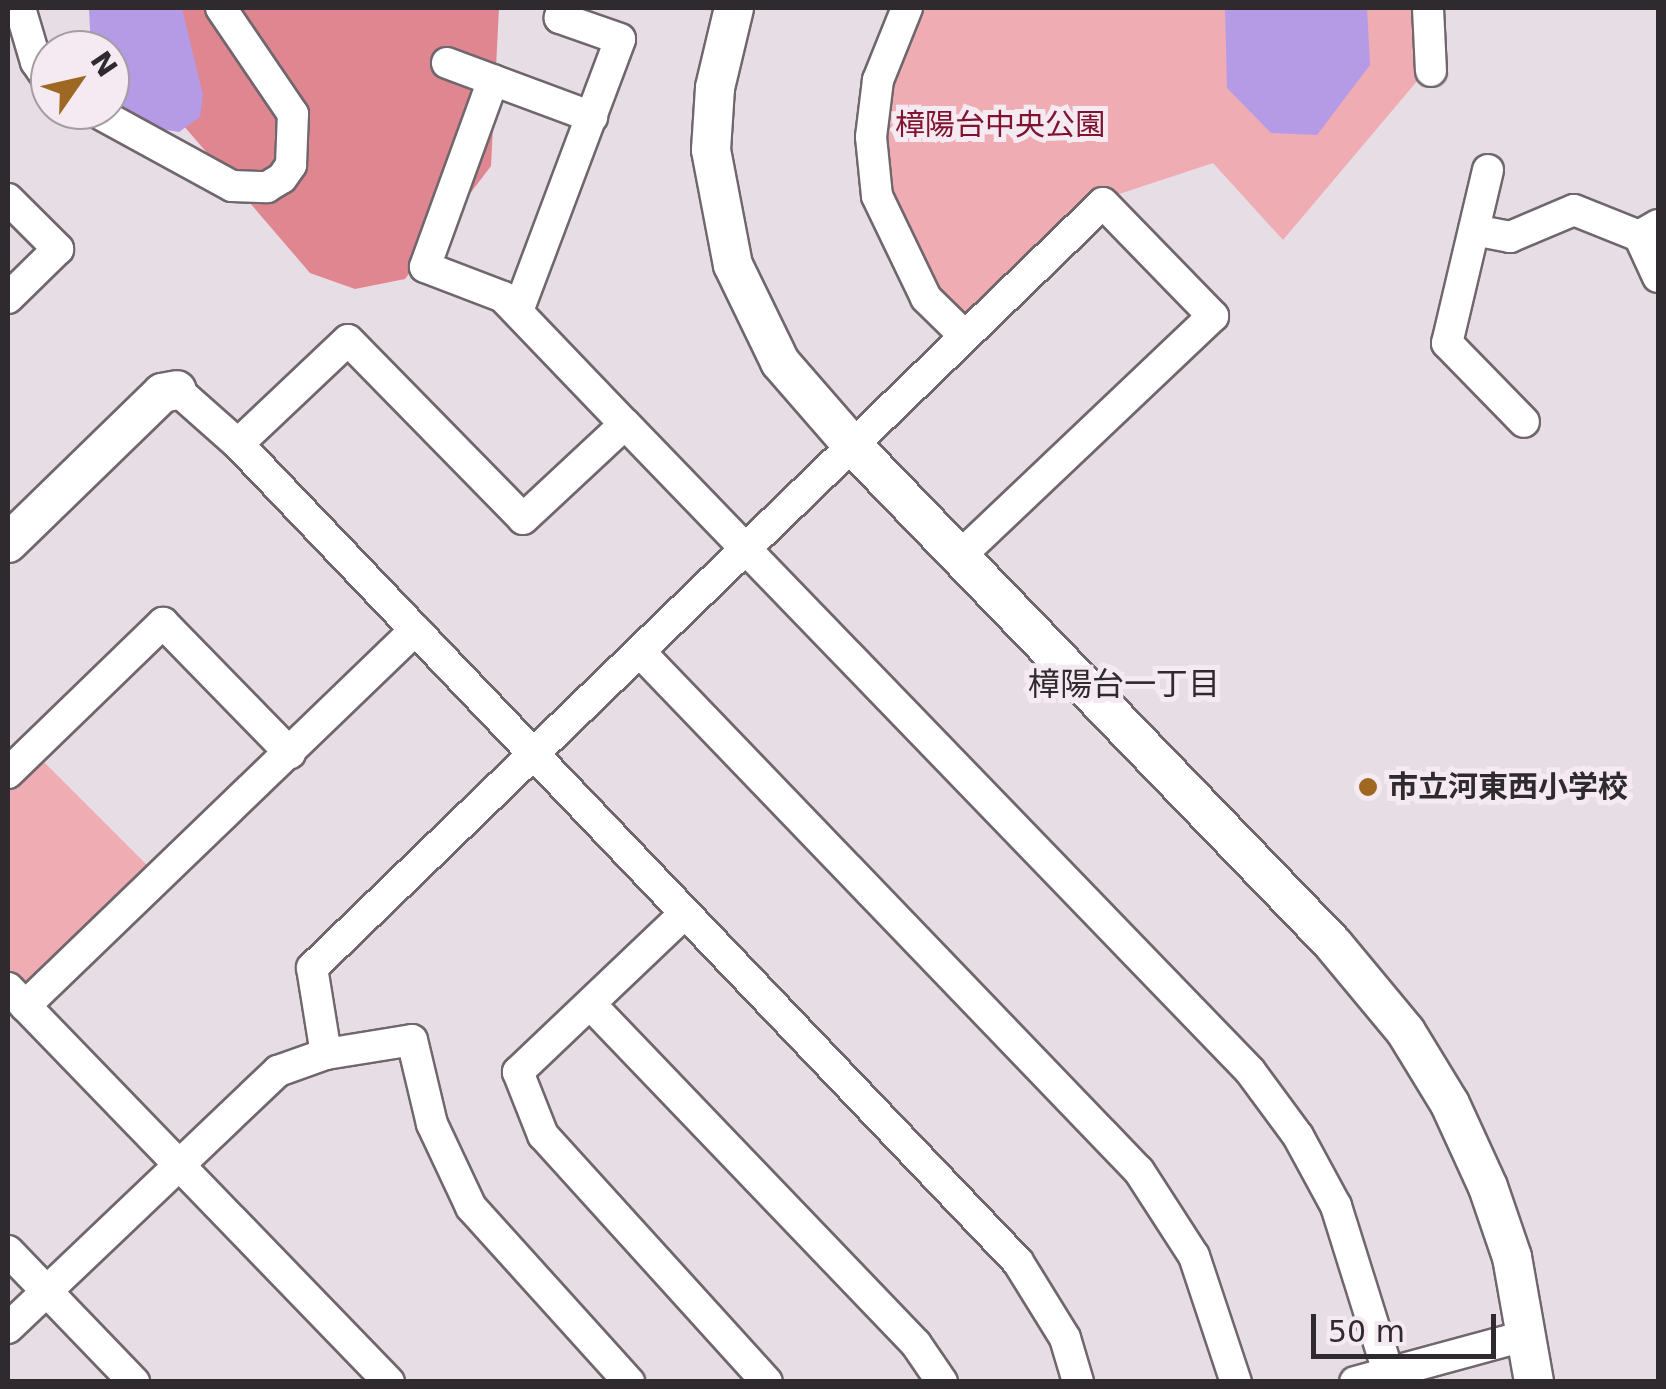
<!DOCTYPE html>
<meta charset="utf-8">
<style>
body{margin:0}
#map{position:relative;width:1666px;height:1389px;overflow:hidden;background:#e7dde4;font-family:"DejaVu Sans","Noto Sans JP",sans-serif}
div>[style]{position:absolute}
.green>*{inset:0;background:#efadb3}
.forest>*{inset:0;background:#e08690}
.water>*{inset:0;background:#b59ae6}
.roads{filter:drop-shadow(2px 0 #70676d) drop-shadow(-2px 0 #70676d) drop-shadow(0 2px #70676d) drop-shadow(0 -2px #70676d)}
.minor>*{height:30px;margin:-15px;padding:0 15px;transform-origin:15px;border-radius:15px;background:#fff}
.tertiary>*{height:38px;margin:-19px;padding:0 19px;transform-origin:19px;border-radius:19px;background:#fff}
.dots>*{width:28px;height:28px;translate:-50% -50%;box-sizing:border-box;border:5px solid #f5eaf1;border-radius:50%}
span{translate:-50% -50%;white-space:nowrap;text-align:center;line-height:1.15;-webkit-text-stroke:10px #f5eaf1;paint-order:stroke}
.park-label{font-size:30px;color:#801430}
.poi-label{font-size:30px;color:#2e2a2d;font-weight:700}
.left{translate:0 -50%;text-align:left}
.neighbourhood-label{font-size:32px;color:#2e2a2d}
.frame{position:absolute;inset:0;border:10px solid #2e2a2d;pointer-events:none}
.north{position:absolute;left:30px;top:30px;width:100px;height:100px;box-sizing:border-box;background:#f5eaf1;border:2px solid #a59da3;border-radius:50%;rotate:56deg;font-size:28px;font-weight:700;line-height:40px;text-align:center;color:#2e2a2d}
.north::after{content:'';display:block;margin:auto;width:35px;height:45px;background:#9e6722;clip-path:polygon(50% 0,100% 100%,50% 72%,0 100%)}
.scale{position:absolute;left:1311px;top:1314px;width:185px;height:45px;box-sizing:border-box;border:5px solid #2e2a2d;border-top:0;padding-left:12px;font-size:30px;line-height:35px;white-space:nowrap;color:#2e2a2d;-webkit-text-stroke:8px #f5eaf1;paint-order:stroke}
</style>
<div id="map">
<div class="green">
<i style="clip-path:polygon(919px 8px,1415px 8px,1418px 80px,1283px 240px,1213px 163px,1086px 205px,970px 316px,959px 315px,933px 286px,893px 208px,883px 108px)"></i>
<i style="clip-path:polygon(40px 758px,153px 871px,34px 985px,23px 985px,8px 969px,8px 789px)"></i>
</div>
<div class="forest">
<i style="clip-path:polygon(94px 8px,499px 8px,491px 166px,405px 279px,355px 289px,310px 273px,165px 104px)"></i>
</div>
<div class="water">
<i style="clip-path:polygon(89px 8px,182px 8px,203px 95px,200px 117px,179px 132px,131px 124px,110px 90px,110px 50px,91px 50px)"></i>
<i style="clip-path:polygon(1225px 8px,1367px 8px,1370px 65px,1317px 135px,1271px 133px,1227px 88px)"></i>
</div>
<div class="roads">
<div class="minor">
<i style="left:20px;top:8px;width:56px;rotate:73.5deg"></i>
<i style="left:36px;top:62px;width:24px;rotate:55deg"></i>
<i style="left:907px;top:8px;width:78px;rotate:111.9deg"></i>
<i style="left:878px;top:80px;width:57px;rotate:97deg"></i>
<i style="left:871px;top:137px;width:59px;rotate:84.2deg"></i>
<i style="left:877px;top:196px;width:113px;rotate:64.3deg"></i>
<i style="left:926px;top:298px;width:54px;rotate:44.3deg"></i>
<i style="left:1428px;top:8px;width:63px;rotate:87.3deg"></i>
<i style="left:447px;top:63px;width:155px;rotate:20.4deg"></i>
<i style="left:493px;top:80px;width:199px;rotate:110deg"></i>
<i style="left:425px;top:267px;width:84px;rotate:21deg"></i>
<i style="left:503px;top:297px;width:176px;rotate:46.2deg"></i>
<i style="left:93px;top:110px;width:158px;rotate:28.7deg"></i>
<i style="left:232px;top:186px;width:35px;rotate:2deg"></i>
<i style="left:267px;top:187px;width:17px;rotate:-31deg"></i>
<i style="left:282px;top:178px;width:16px;rotate:-55deg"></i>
<i style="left:291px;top:165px;width:51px;rotate:-87.8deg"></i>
<i style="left:293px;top:114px;width:128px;rotate:-124.2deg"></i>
<i style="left:1488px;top:170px;width:178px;rotate:103.3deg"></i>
<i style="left:1447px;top:343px;width:110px;rotate:45.7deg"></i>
<i style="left:8px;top:199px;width:71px;rotate:45deg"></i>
<i style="left:58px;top:249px;width:70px;rotate:135.6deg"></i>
<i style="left:1658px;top:225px;width:22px;rotate:150deg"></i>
<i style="left:1639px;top:236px;width:45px;rotate:65.1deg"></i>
<i style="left:1474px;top:230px;width:37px;rotate:11deg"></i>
<i style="left:1510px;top:237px;width:69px;rotate:-22.9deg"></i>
<i style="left:1574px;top:210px;width:70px;rotate:21.8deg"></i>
<i style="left:518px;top:311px;width:290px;rotate:-69.4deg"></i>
<i style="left:620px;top:39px;width:64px;rotate:-160.7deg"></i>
<i style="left:560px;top:18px;width:10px;rotate:-79deg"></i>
<i style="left:177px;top:390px;width:81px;rotate:41.5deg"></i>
<i style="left:238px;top:444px;width:1130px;rotate:46.36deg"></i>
<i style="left:1018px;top:1262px;width:89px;rotate:58.3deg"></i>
<i style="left:1065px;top:1338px;width:46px;rotate:73.5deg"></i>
<i style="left:238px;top:444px;width:151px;rotate:-43.4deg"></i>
<i style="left:348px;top:340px;width:250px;rotate:45.6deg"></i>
<i style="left:523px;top:519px;width:139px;rotate:-43deg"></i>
<i style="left:625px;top:424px;width:900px;rotate:45.99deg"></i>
<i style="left:1250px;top:1071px;width:81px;rotate:53.6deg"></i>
<i style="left:1298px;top:1136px;width:80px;rotate:61.5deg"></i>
<i style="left:1336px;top:1206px;width:174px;rotate:72.6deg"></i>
<i style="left:640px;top:652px;width:720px;rotate:46.13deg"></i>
<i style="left:1139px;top:1171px;width:101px;rotate:57.1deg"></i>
<i style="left:1194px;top:1256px;width:133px;rotate:71.6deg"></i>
<i style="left:8px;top:773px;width:216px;rotate:-44.1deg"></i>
<i style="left:163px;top:623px;width:182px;rotate:45.7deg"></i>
<i style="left:683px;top:915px;width:228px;rotate:136.4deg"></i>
<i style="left:518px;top:1072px;width:68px;rotate:68.4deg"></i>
<i style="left:543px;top:1135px;width:333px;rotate:47.8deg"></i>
<i style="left:8px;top:988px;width:548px;rotate:45.96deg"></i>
<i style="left:25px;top:1006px;width:542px;rotate:-43.95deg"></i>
<i style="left:592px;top:1006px;width:468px;rotate:46.2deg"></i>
<i style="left:916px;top:1344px;width:46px;rotate:55.6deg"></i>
<i style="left:326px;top:1054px;width:87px;rotate:-99.2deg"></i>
<i style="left:312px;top:968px;width:1100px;rotate:-44.04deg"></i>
<i style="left:1103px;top:203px;width:158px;rotate:45.8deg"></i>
<i style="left:1213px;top:316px;width:349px;rotate:136.5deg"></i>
<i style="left:8px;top:1251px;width:182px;rotate:46.1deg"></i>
<i style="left:8px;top:1328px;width:373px;rotate:-43.6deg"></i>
<i style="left:278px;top:1071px;width:51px;rotate:-19.5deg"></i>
<i style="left:326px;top:1054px;width:87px;rotate:-9.2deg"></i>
<i style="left:412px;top:1040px;width:86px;rotate:76.6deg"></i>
<i style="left:432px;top:1124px;width:92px;rotate:64.8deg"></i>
<i style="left:471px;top:1207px;width:236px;rotate:47.9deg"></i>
<i style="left:1355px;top:1382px;width:179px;rotate:-15.2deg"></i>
</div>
<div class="tertiary">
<i style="left:734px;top:8px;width:82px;rotate:103.4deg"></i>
<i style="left:715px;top:88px;width:62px;rotate:93.7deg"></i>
<i style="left:711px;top:150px;width:117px;rotate:79.2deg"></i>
<i style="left:733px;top:265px;width:108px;rotate:64.1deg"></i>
<i style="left:780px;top:362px;width:111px;rotate:49deg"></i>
<i style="left:853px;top:446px;width:692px;rotate:46.05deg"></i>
<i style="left:1333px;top:944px;width:114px;rotate:50.3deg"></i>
<i style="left:1406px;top:1032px;width:84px;rotate:58.6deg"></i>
<i style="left:1450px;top:1104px;width:91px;rotate:65.4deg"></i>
<i style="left:1488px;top:1187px;width:74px;rotate:71.1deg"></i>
<i style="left:1512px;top:1257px;width:127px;rotate:80deg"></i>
<i style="left:8px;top:543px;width:215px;rotate:-44.2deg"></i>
<i style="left:162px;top:393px;width:15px;rotate:-11deg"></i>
</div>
</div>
<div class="dots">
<i style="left:1368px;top:787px;background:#9e6722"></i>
</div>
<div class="park-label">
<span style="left:1000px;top:125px">樟陽台中央公園</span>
</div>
<div class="poi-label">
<span class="left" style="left:1388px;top:787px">市立河東西小学校</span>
</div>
<div class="neighbourhood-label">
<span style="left:1124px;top:684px">樟陽台一丁目</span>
</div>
<div class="frame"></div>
<div class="north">N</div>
<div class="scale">50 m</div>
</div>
